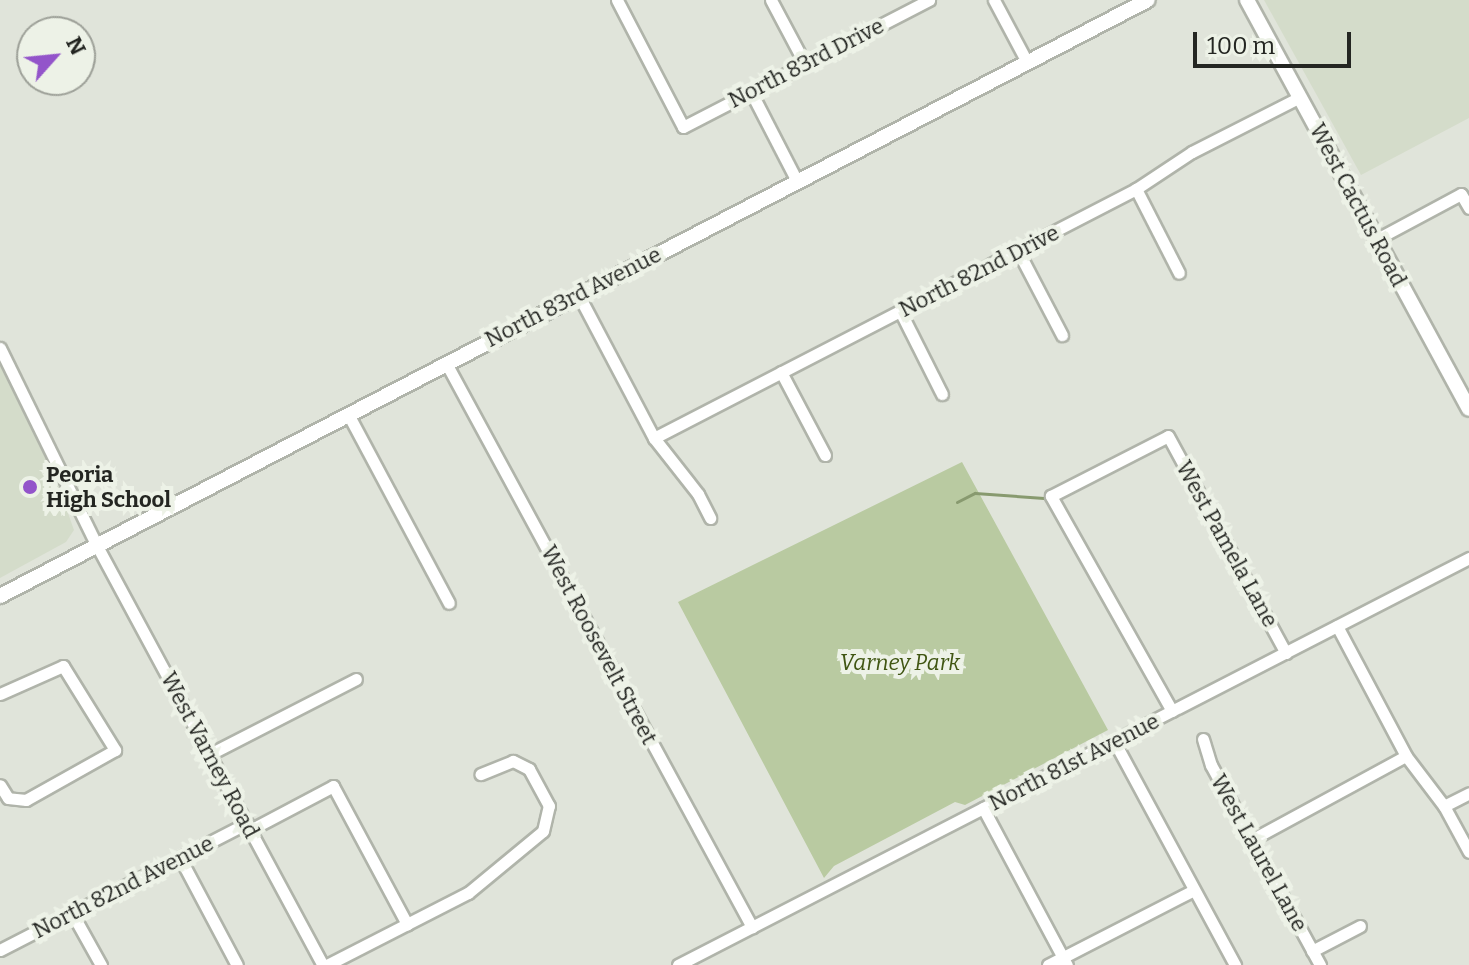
<!DOCTYPE html>
<style>
body{margin:0}
#map{position:relative;width:1469px;height:965px;overflow:hidden;background:#e0e4da;font-family:Bitter,serif}
div>[style]{position:absolute}
.built>*{inset:0;background:#d4dcca}
.green>*{inset:0;background:#b9caa1}
.stream>*{height:3px;margin:-1.5px;padding:0 1.5px;transform-origin:1.5px;border-radius:1.5px;background:#889a6f}
.roads{filter:drop-shadow(2px 0 #b0b4aa) drop-shadow(-2px 0 #b0b4aa) drop-shadow(0 2px #b0b4aa) drop-shadow(0 -2px #b0b4aa)}
.minor>*{height:11px;margin:-5.5px;padding:0 5.5px;transform-origin:5.5px;border-radius:5.5px;background:#fff}
.major>*{height:14px;margin:-7px;padding:0 7px;transform-origin:7px;border-radius:7px;background:#fff}
.dots>*{width:22px;height:22px;translate:-50% -50%;box-sizing:border-box;border:4px solid #edf2e7;border-radius:50%}
span{translate:-50% -50%;white-space:nowrap;text-align:center;line-height:1.15;-webkit-text-stroke:8px #edf2e7;paint-order:stroke}
.street-label{font-size:22px;color:#242622}
.poi-label{font-size:22px;color:#242622;font-weight:700}
.left{translate:0 -50%;text-align:left}
.park-label{font-size:22px;color:#405613;font-style:italic}
.north{position:absolute;left:16px;top:16px;width:80px;height:80px;box-sizing:border-box;background:#edf2e7;border:2px solid #9da098;border-radius:50%;rotate:63deg;font-size:22px;font-weight:700;line-height:32px;text-align:center;color:#242622}
.north::after{content:'';display:block;margin:auto;width:28px;height:36px;background:#9354ca;clip-path:polygon(50% 0,100% 100%,50% 72%,0 100%)}
.scale{position:absolute;left:1193px;top:32px;width:158px;height:36px;box-sizing:border-box;border:4px solid #242622;border-top:0;padding-left:10px;font-size:24px;line-height:28px;white-space:nowrap;color:#242622;-webkit-text-stroke:6px #edf2e7;paint-order:stroke}
</style>
<div id="map">
<div class="built">
<i style="clip-path:polygon(1264px 0,1469px 0,1469px 118px,1361px 175px)"></i>
<i style="clip-path:polygon(0 366px,48px 457px,74px 530px,66px 542px,0 578px)"></i>
</div>
<div class="green">
<i style="clip-path:polygon(962px 462px,1108px 730px,965px 805px,955px 802px,834px 866px,824px 878px,678px 602px)"></i>
</div>
<div class="stream">
<i style="left:957px;top:502px;width:20px;rotate:-27deg"></i>
<i style="left:975px;top:493px;width:69px;rotate:4.1deg"></i>
</div>
<div class="roads">
<div class="minor">
<i style="left:617px;top:0;width:143px;rotate:62.5deg"></i>
<i style="left:683px;top:127px;width:277px;rotate:-27.3deg"></i>
<i style="left:771px;top:0;width:72px;rotate:62deg"></i>
<i style="left:994px;top:0;width:70px;rotate:62deg"></i>
<i style="left:751px;top:92px;width:100px;rotate:62.7deg"></i>
<i style="left:1136px;top:189px;width:94px;rotate:62.9deg"></i>
<i style="left:1377px;top:239px;width:95px;rotate:-28.2deg"></i>
<i style="left:1461px;top:194px;width:16px;rotate:60deg"></i>
<i style="left:1018px;top:251px;width:95px;rotate:62.4deg"></i>
<i style="left:578px;top:294px;width:163px;rotate:62.2deg"></i>
<i style="left:654px;top:438px;width:71px;rotate:51.8deg"></i>
<i style="left:698px;top:494px;width:27px;rotate:63deg"></i>
<i style="left:900px;top:311px;width:93px;rotate:63.2deg"></i>
<i style="left:0;top:348px;width:218px;rotate:63.9deg"></i>
<i style="left:96px;top:544px;width:478px;rotate:61.7deg"></i>
<i style="left:446px;top:363px;width:642px;rotate:61.52deg"></i>
<i style="left:781px;top:372px;width:94px;rotate:62.1deg"></i>
<i style="left:348px;top:414px;width:214px;rotate:61.9deg"></i>
<i style="left:654px;top:438px;width:543px;rotate:-27.32deg"></i>
<i style="left:1136px;top:189px;width:67px;rotate:-33.5deg"></i>
<i style="left:1192px;top:152px;width:121px;rotate:-27deg"></i>
<i style="left:1337px;top:626px;width:147px;rotate:62deg"></i>
<i style="left:1406px;top:756px;width:63px;rotate:52.8deg"></i>
<i style="left:1444px;top:806px;width:52px;rotate:61.5deg"></i>
<i style="left:0;top:694px;width:69px;rotate:-24deg"></i>
<i style="left:63px;top:666px;width:99px;rotate:58.2deg"></i>
<i style="left:115px;top:750px;width:102px;rotate:150.7deg"></i>
<i style="left:26px;top:800px;width:18px;rotate:-174deg"></i>
<i style="left:8px;top:798px;width:15px;rotate:-122deg"></i>
<i style="left:1172px;top:711px;width:247px;rotate:-119.4deg"></i>
<i style="left:1051px;top:496px;width:131px;rotate:-27.1deg"></i>
<i style="left:1168px;top:436px;width:247px;rotate:61.5deg"></i>
<i style="left:1203px;top:739px;width:27px;rotate:73deg"></i>
<i style="left:1211px;top:765px;width:228px;rotate:61.4deg"></i>
<i style="left:1114px;top:741px;width:255px;rotate:61.6deg"></i>
<i style="left:210px;top:754px;width:164px;rotate:-27.2deg"></i>
<i style="left:1444px;top:806px;width:28px;rotate:-27deg"></i>
<i style="left:983px;top:808px;width:178px;rotate:61.9deg"></i>
<i style="left:250px;top:830px;width:94px;rotate:-27.9deg"></i>
<i style="left:333px;top:786px;width:157px;rotate:61.8deg"></i>
<i style="left:1251px;top:840px;width:176px;rotate:-28.5deg"></i>
<i style="left:180px;top:858px;width:121px;rotate:62deg"></i>
<i style="left:72px;top:913px;width:60px;rotate:60.9deg"></i>
<i style="left:0;top:950px;width:278px;rotate:-27.2deg"></i>
<i style="left:1312px;top:951px;width:54px;rotate:-27.5deg"></i>
<i style="left:327px;top:965px;width:158px;rotate:-27.1deg"></i>
<i style="left:468px;top:893px;width:97px;rotate:-39.6deg"></i>
<i style="left:543px;top:831px;width:26px;rotate:-77deg"></i>
<i style="left:549px;top:806px;width:42px;rotate:-118.4deg"></i>
<i style="left:529px;top:769px;width:18px;rotate:-153deg"></i>
<i style="left:513px;top:761px;width:35px;rotate:158deg"></i>
<i style="left:678px;top:965px;width:890px;rotate:-27.23deg"></i>
<i style="left:1048px;top:965px;width:164px;rotate:-27.2deg"></i>
</div>
<div class="major">
<i style="left:1247px;top:0;width:465px;rotate:61.5deg"></i>
<i style="left:0;top:596px;width:1293px;rotate:-27.44deg"></i>
</div>
</div>
<div class="dots">
<i style="left:30px;top:487px;background:#9354ca"></i>
</div>
<div class="street-label">
<span style="left:806px;top:63px;rotate:-27deg">North 83rd Drive</span>
<span style="left:1358px;top:205px;rotate:62deg">West Cactus Road</span>
<span style="left:979px;top:271px;rotate:-27deg">North 82nd Drive</span>
<span style="left:573px;top:297px;rotate:-27deg">North 83rd Avenue</span>
<span style="left:1227px;top:544px;rotate:61deg">West Pamela Lane</span>
<span style="left:599px;top:645px;rotate:62deg">West Roosevelt Street</span>
<span style="left:210px;top:755px;rotate:62deg">West Varney Road</span>
<span style="left:1074px;top:762px;rotate:-27deg">North 81st Avenue</span>
<span style="left:1259px;top:853px;rotate:61deg">West Laurel Lane</span>
<span style="left:123px;top:887px;rotate:-27deg">North 82nd Avenue</span>
</div>
<div class="poi-label">
<span class="left" style="left:46px;top:487px">Peoria<br>High School</span>
</div>
<div class="park-label">
<span style="left:900px;top:663px">Varney Park</span>
</div>
<div class="north">N</div>
<div class="scale">100 m</div>
</div>
